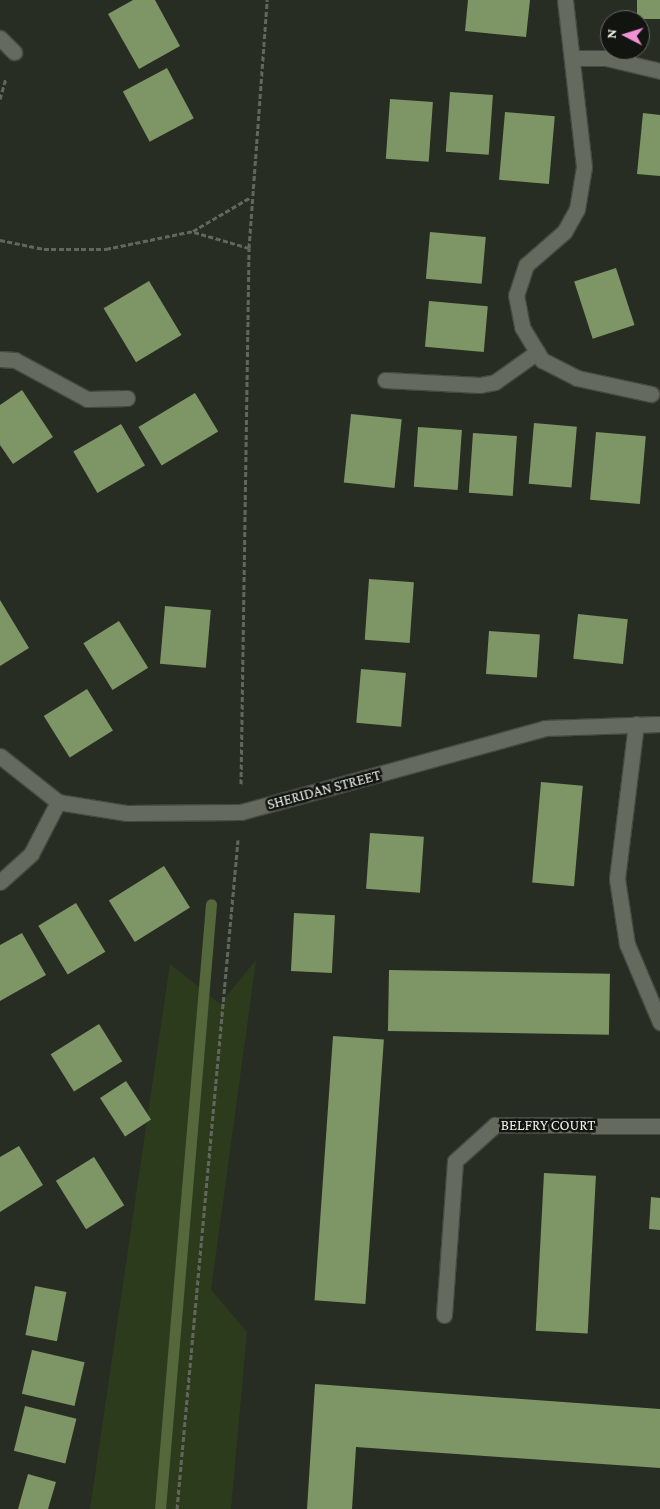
<!DOCTYPE html>
<style>
body{margin:0}
#map{position:relative;width:660px;height:1509px;overflow:hidden;background:#282d23;font-family:"Crimson Pro",serif}
div>[style]{position:absolute}
.green>*{inset:0;background:#2d3b1d}
.stream>*{height:11px;margin:-5.5px;padding:0 5.5px;transform-origin:5.5px;border-radius:5.5px;background:#54683c}
.building>*{inset:0;background:#7e9566;transform-origin:0 0}
.path>*{height:3px;margin-top:-1.5px;transform-origin:0;background:repeating-linear-gradient(90deg,#62675e 0 5px,transparent 0 7.5px)}
.roads{filter:drop-shadow(1px 0 #454941) drop-shadow(-1px 0 #454941) drop-shadow(0 1px #454941) drop-shadow(0 -1px #454941)}
.lane>*{height:15px;margin:-7.5px;padding:0 7.5px;transform-origin:7.5px;border-radius:7.5px;background:#646a5e}
.street>*{height:15px;margin:-7.5px;padding:0 7.5px;transform-origin:7.5px;border-radius:7.5px;background:#646a5e}
span{translate:-50% -50%;white-space:nowrap;text-align:center;line-height:1.15;-webkit-text-stroke:5px #121410;paint-order:stroke}
.street-label{font-size:15px;color:#eaeee7}
.north{position:absolute;left:600px;top:10px;width:50px;height:50px;box-sizing:border-box;background:#121410;border:1px solid #686b66;border-radius:50%;rotate:275deg;font-size:14px;font-weight:700;line-height:20px;text-align:center;color:#eaeee7}
.north::after{content:'';display:block;margin:auto;width:18px;height:22px;background:#f391d6;clip-path:polygon(50% 0,100% 100%,50% 72%,0 100%)}
</style>
<div id="map">
<div class="green">
<i style="clip-path:polygon(256px 960px,211px 1290px,247px 1332px,231px 1509px,90px 1509px,170px 964px,220px 1004px)"></i>
</div>
<div class="stream">
<i style="left:160px;top:1509px;width:607px;rotate:-85.18deg"></i>
</div>
<div class="building">
<i style="clip-path:polygon(133px 0,155px 0,180px 46px,139px 69px,108px 14px)"></i>
<i style="clip-path:polygon(468px 0,530px 0,526px 37px,465px 31px)"></i>
<i style="left:637px;top:0;width:23px;height:19px"></i>
<i style="left:167px;top:68px;width:57px;height:50px;rotate:62deg"></i>
<i style="left:450px;top:92px;width:43px;height:60px;rotate:4deg"></i>
<i style="left:390px;top:99px;width:43px;height:60px;rotate:4deg"></i>
<i style="left:505px;top:112px;width:50px;height:68px;rotate:5deg"></i>
<i style="clip-path:polygon(643px 113px,660px 115px,660px 176px,637px 174px)"></i>
<i style="left:430px;top:232px;width:56px;height:47px;rotate:5deg"></i>
<i style="left:616px;top:268px;width:60px;height:44px;rotate:72deg"></i>
<i style="left:149px;top:281px;width:63px;height:53px;rotate:59deg"></i>
<i style="left:429px;top:301px;width:59px;height:46px;rotate:5deg"></i>
<i style="clip-path:polygon(22px 390px,53px 437px,13px 464px,0 445px,0 405px)"></i>
<i style="left:195px;top:393px;width:45px;height:66px;rotate:59deg"></i>
<i style="left:351px;top:414px;width:51px;height:69px;rotate:6deg"></i>
<i style="left:534px;top:423px;width:43px;height:61px;rotate:5deg"></i>
<i style="left:121px;top:424px;width:48px;height:55px;rotate:60deg"></i>
<i style="left:418px;top:427px;width:44px;height:60px;rotate:4deg"></i>
<i style="left:596px;top:432px;width:50px;height:68px;rotate:5deg"></i>
<i style="left:473px;top:433px;width:44px;height:60px;rotate:4deg"></i>
<i style="left:369px;top:579px;width:45px;height:61px;rotate:4deg"></i>
<i style="clip-path:polygon(0 600px,29px 648px,0 666px)"></i>
<i style="left:165px;top:606px;width:46px;height:58px;rotate:5deg"></i>
<i style="left:578px;top:614px;width:50px;height:45px;rotate:6deg"></i>
<i style="left:119px;top:621px;width:55px;height:42px;rotate:58deg"></i>
<i style="left:489px;top:631px;width:51px;height:43px;rotate:4deg"></i>
<i style="left:361px;top:669px;width:45px;height:54px;rotate:5deg"></i>
<i style="left:87px;top:689px;width:49px;height:51px;rotate:58deg"></i>
<i style="left:541px;top:782px;width:42px;height:101px;rotate:5deg"></i>
<i style="left:370px;top:833px;width:54px;height:56px;rotate:4deg"></i>
<i style="left:164px;top:866px;width:49px;height:65px;rotate:58deg"></i>
<i style="left:76px;top:903px;width:57px;height:44px;rotate:59deg"></i>
<i style="left:294px;top:913px;width:41px;height:58px;rotate:3deg"></i>
<i style="clip-path:polygon(22px 933px,46px 975px,0 1001px,0 945px)"></i>
<i style="left:389px;top:970px;width:221px;height:61px;rotate:1deg"></i>
<i style="left:99px;top:1024px;width:44px;height:57px;rotate:58deg"></i>
<i style="left:333px;top:1036px;width:51px;height:265px;rotate:4deg"></i>
<i style="left:126px;top:1081px;width:46px;height:31px;rotate:57deg"></i>
<i style="clip-path:polygon(19px 1146px,43px 1185px,0 1212px,0 1157px)"></i>
<i style="left:94px;top:1157px;width:57px;height:45px;rotate:58deg"></i>
<i style="left:544px;top:1173px;width:52px;height:158px;rotate:3deg"></i>
<i style="clip-path:polygon(651px 1197px,660px 1198px,660px 1230px,649px 1229px)"></i>
<i style="left:35px;top:1286px;width:32px;height:50px;rotate:11deg"></i>
<i style="left:32px;top:1350px;width:54px;height:45px;rotate:13deg"></i>
<i style="clip-path:polygon(315px 1384px,660px 1409px,660px 1468px,356px 1447px,352px 1509px,307px 1509px)"></i>
<i style="left:25px;top:1406px;width:53px;height:46px;rotate:14deg"></i>
<i style="clip-path:polygon(28px 1474px,56px 1482px,48px 1509px,18px 1509px)"></i>
</div>
<div class="path">
<i style="left:0;top:99px;width:22px;rotate:-74deg"></i>
<i style="left:194px;top:232px;width:57px;rotate:16.2deg"></i>
<i style="left:0;top:240px;width:45px;rotate:11.6deg"></i>
<i style="left:44px;top:249px;width:62px"></i>
<i style="left:106px;top:249px;width:89px;rotate:-11.7deg"></i>
<i style="left:193px;top:231px;width:67px;rotate:-30.4deg"></i>
<i style="left:241px;top:784px;width:536px;rotate:-89.14deg"></i>
<i style="left:249px;top:248px;width:249px;rotate:-85.8deg"></i>
<i style="left:177px;top:1509px;width:672px;rotate:-84.79deg"></i>
</div>
<div class="roads">
<div class="lane">
<i style="left:0;top:359px;width:15px;rotate:4deg"></i>
<i style="left:15px;top:360px;width:82px;rotate:28.4deg"></i>
<i style="left:87px;top:399px;width:40px;rotate:-1.4deg"></i>
<i style="left:385px;top:380px;width:95px;rotate:3deg"></i>
<i style="left:480px;top:385px;width:15px;rotate:-11deg"></i>
<i style="left:495px;top:382px;width:52px;rotate:-35.5deg"></i>
</div>
<div class="street">
<i style="left:565px;top:0;width:168px;rotate:83.5deg"></i>
<i style="left:584px;top:167px;width:43px;rotate:99.5deg"></i>
<i style="left:577px;top:209px;width:26px;rotate:119deg"></i>
<i style="left:564px;top:232px;width:50px;rotate:139deg"></i>
<i style="left:526px;top:265px;width:32px;rotate:108deg"></i>
<i style="left:516px;top:295px;width:33px;rotate:79deg"></i>
<i style="left:522px;top:327px;width:39px;rotate:59deg"></i>
<i style="left:542px;top:360px;width:39px;rotate:27deg"></i>
<i style="left:577px;top:378px;width:76px;rotate:12.2deg"></i>
<i style="left:0;top:38px;width:20px;rotate:45deg"></i>
<i style="left:572px;top:58px;width:34px"></i>
<i style="left:606px;top:58px;width:56px;rotate:13.5deg"></i>
<i style="left:636px;top:724px;width:156px;rotate:97deg"></i>
<i style="left:617px;top:879px;width:66px;rotate:81.3deg"></i>
<i style="left:627px;top:944px;width:85px;rotate:67.1deg"></i>
<i style="left:0;top:756px;width:74px;rotate:38.4deg"></i>
<i style="left:58px;top:802px;width:70px;rotate:9.1deg"></i>
<i style="left:127px;top:813px;width:114px;rotate:-0.5deg"></i>
<i style="left:241px;top:812px;width:315px;rotate:-15.4deg"></i>
<i style="left:545px;top:728px;width:115px;rotate:-2deg"></i>
<i style="left:0;top:882px;width:42px;rotate:-42.1deg"></i>
<i style="left:31px;top:854px;width:59px;rotate:-62.6deg"></i>
<i style="left:444px;top:1315px;width:154px;rotate:-85.9deg"></i>
<i style="left:455px;top:1161px;width:54px;rotate:-42deg"></i>
<i style="left:495px;top:1125px;width:165px;rotate:0.3deg"></i>
</div>
</div>
<div class="street-label">
<span style="left:324px;top:790px;rotate:-15deg">SHERIDAN STREET</span>
<span style="left:548px;top:1126px">BELFRY COURT</span>
</div>
<div class="north">N</div>
</div>
